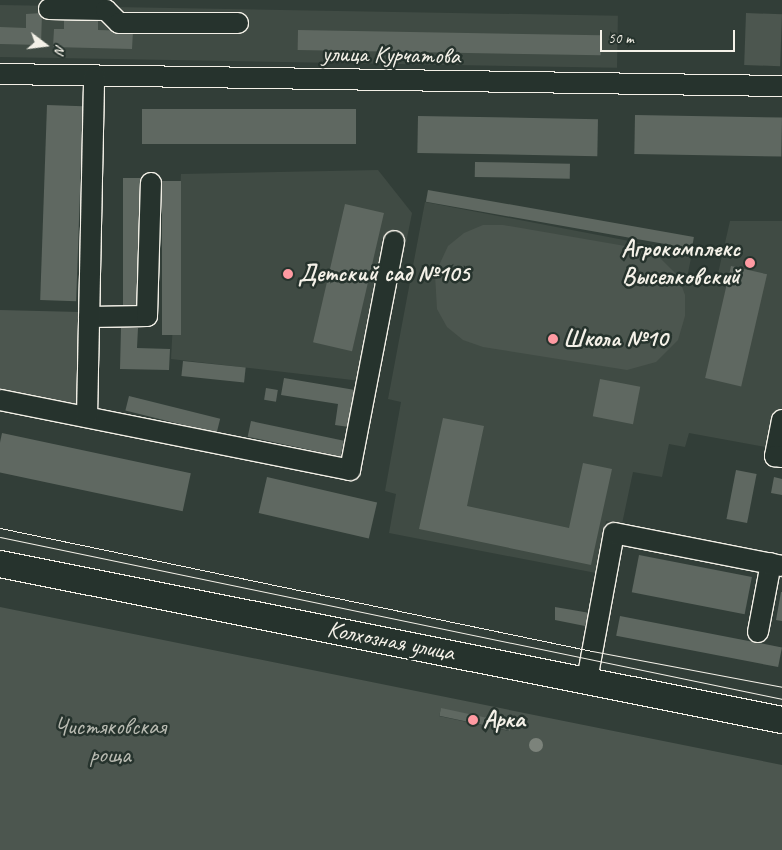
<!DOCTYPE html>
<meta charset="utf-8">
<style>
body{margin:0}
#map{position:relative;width:782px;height:850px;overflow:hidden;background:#323e38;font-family:Caveat,sans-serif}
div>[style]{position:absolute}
.built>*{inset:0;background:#404b44;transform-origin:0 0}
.green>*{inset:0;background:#4c564f;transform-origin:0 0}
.building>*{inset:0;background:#5f6861;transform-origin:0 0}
.roads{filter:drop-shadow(1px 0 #f4f1e8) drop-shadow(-1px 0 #f4f1e8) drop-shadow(0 1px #f4f1e8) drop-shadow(0 -1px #f4f1e8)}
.minor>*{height:20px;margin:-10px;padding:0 10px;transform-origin:10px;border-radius:10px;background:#26332d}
.major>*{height:26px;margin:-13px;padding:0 13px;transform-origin:13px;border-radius:13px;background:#26332d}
.tram>*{height:1px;margin:-0.5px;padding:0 0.5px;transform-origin:0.5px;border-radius:0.5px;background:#f4f1e8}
.trees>*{width:14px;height:14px;margin:-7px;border-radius:50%;background:#7c837b}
.dots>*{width:14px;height:14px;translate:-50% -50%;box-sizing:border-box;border:2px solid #26332d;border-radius:50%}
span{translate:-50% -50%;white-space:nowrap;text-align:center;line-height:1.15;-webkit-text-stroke:5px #26332d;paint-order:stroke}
.street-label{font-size:24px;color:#f4f1e8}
.poi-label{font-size:24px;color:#f4f1e8;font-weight:700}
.right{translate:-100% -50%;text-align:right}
.left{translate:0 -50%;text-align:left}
.park-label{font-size:24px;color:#b9bbb2}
.north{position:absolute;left:20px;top:20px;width:50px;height:50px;-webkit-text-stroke:4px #26332d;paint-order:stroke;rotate:105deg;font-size:14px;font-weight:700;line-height:20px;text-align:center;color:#f4f1e8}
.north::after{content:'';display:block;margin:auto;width:18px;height:22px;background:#f4f1e8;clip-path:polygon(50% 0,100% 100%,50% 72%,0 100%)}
.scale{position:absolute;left:600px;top:30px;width:135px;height:22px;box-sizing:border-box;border:2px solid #f4f1e8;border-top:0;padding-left:6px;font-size:15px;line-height:18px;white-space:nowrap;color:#f4f1e8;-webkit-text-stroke:4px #26332d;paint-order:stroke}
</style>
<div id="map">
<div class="built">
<i style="left:0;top:5px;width:618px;height:52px;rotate:1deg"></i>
<i style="clip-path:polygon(378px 170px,412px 213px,378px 383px,171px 359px,181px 174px)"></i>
<i style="clip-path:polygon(425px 202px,692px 253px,688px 273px,717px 278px,730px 221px,782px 221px,782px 450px,689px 433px,685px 447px,669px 444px,662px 477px,633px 472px,622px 524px,606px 521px,596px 573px,389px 533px,396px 494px,385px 491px,401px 402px,388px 399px)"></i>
</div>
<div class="green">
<i style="left:746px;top:13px;width:36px;height:52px;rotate:2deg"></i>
<i style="clip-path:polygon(483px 225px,503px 225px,637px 248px,657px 255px,678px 276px,685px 295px,685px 316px,678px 340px,656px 362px,627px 370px,483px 347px,463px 340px,447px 327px,437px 309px,435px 274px,448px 246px,464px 233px)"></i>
<i style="clip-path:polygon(0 310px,80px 312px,77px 405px,0 390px)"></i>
<i style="clip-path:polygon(evenodd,0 607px,782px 765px,782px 850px,0 850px,0 607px,441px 709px,510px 723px,509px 731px,439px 716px,441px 709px)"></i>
</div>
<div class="building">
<i style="clip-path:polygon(42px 13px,41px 45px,0 44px,0 27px,26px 28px,26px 14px)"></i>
<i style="clip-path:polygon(64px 15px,98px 16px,98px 30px,133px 31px,132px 49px,53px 47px,54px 29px,64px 29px)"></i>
<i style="left:298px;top:30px;width:303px;height:20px;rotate:1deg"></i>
<i style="left:47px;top:105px;width:36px;height:195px;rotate:2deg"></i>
<i style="left:142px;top:109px;width:214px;height:35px"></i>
<i style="left:635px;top:115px;width:147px;height:39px;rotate:1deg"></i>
<i style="left:418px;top:116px;width:180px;height:37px;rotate:1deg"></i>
<i style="left:475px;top:162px;width:95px;height:15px;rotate:1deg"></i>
<i style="left:123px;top:178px;width:17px;height:129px"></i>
<i style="left:162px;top:181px;width:19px;height:154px"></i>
<i style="left:428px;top:190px;width:270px;height:12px;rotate:10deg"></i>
<i style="left:345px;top:204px;width:40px;height:142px;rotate:13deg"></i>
<i style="left:731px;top:266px;width:37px;height:115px;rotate:13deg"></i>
<i style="clip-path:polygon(121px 328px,138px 328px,137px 348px,170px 349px,169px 370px,120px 369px)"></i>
<i style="left:183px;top:361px;width:63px;height:15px;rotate:6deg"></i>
<i style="clip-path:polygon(284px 378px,355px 390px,349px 427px,335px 425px,338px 404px,281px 395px)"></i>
<i style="left:600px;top:379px;width:41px;height:38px;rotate:11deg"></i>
<i style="left:266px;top:388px;width:12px;height:12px;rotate:9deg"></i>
<i style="left:129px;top:396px;width:94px;height:15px;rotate:14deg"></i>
<i style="clip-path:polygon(443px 418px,484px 426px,467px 506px,569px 528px,583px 463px,612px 469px,591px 565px,419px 529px)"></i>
<i style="left:251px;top:421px;width:95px;height:16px;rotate:12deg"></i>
<i style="left:2px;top:433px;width:193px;height:39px;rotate:12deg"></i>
<i style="left:736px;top:470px;width:21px;height:50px;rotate:11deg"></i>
<i style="left:267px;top:477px;width:113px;height:37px;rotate:13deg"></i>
<i style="clip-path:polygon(774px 477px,782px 479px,782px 495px,771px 493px)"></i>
<i style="left:639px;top:555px;width:115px;height:38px;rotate:11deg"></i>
<i style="clip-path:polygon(781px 592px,782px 592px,782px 621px,776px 620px)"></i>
<i style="clip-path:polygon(555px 607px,590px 613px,585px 626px,555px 620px)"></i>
<i style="left:620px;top:616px;width:165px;height:20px;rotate:11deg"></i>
<i style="left:441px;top:708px;width:72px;height:8px;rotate:12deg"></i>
</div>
<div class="roads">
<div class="minor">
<i style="left:49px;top:9px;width:57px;rotate:1deg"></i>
<i style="left:106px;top:10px;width:18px;rotate:45deg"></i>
<i style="left:119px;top:23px;width:119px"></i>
<i style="left:0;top:74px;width:782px;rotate:0.88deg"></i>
<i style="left:89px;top:317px;width:58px;rotate:-1deg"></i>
<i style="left:147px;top:316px;width:133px;rotate:-88.3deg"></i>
<i style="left:0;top:400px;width:357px;rotate:11.3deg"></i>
<i style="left:350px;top:470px;width:233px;rotate:-79.1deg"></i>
<i style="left:87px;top:417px;width:341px;rotate:-88.8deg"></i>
<i style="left:782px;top:420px;width:37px;rotate:101deg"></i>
<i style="left:775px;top:456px;width:7px;rotate:8deg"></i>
<i style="left:758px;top:632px;width:70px;rotate:-79.3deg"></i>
<i style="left:587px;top:680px;width:149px;rotate:-79.6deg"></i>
<i style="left:614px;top:533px;width:171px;rotate:11.1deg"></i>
</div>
<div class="major">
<i style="left:0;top:564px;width:797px;rotate:11.28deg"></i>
</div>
</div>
<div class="tram">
<i style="left:0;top:528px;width:605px;rotate:11.74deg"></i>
<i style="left:592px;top:651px;width:193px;rotate:10.7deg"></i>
<i style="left:0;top:537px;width:799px;rotate:11.7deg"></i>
</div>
<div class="trees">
<i style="left:536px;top:745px"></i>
</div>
<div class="dots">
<i style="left:750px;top:263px;background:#ff9aa2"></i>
<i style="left:288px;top:274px;background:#ff9aa2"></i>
<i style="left:553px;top:339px;background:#ff9aa2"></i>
<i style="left:473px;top:720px;background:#ff9aa2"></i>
</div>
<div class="street-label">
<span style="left:391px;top:55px;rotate:1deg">улица Курчатова</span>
<span style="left:391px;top:641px;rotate:11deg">Колхозная улица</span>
</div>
<div class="poi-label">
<span class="right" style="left:740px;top:263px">Агрокомплекс<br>Выселковский</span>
<span class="left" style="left:298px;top:274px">Детский сад №105</span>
<span class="left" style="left:563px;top:339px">Школа №10</span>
<span class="left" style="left:483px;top:720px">Арка</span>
</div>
<div class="park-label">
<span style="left:110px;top:741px">Чистяковская<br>роща</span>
</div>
<div class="north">N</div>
<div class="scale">50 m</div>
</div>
